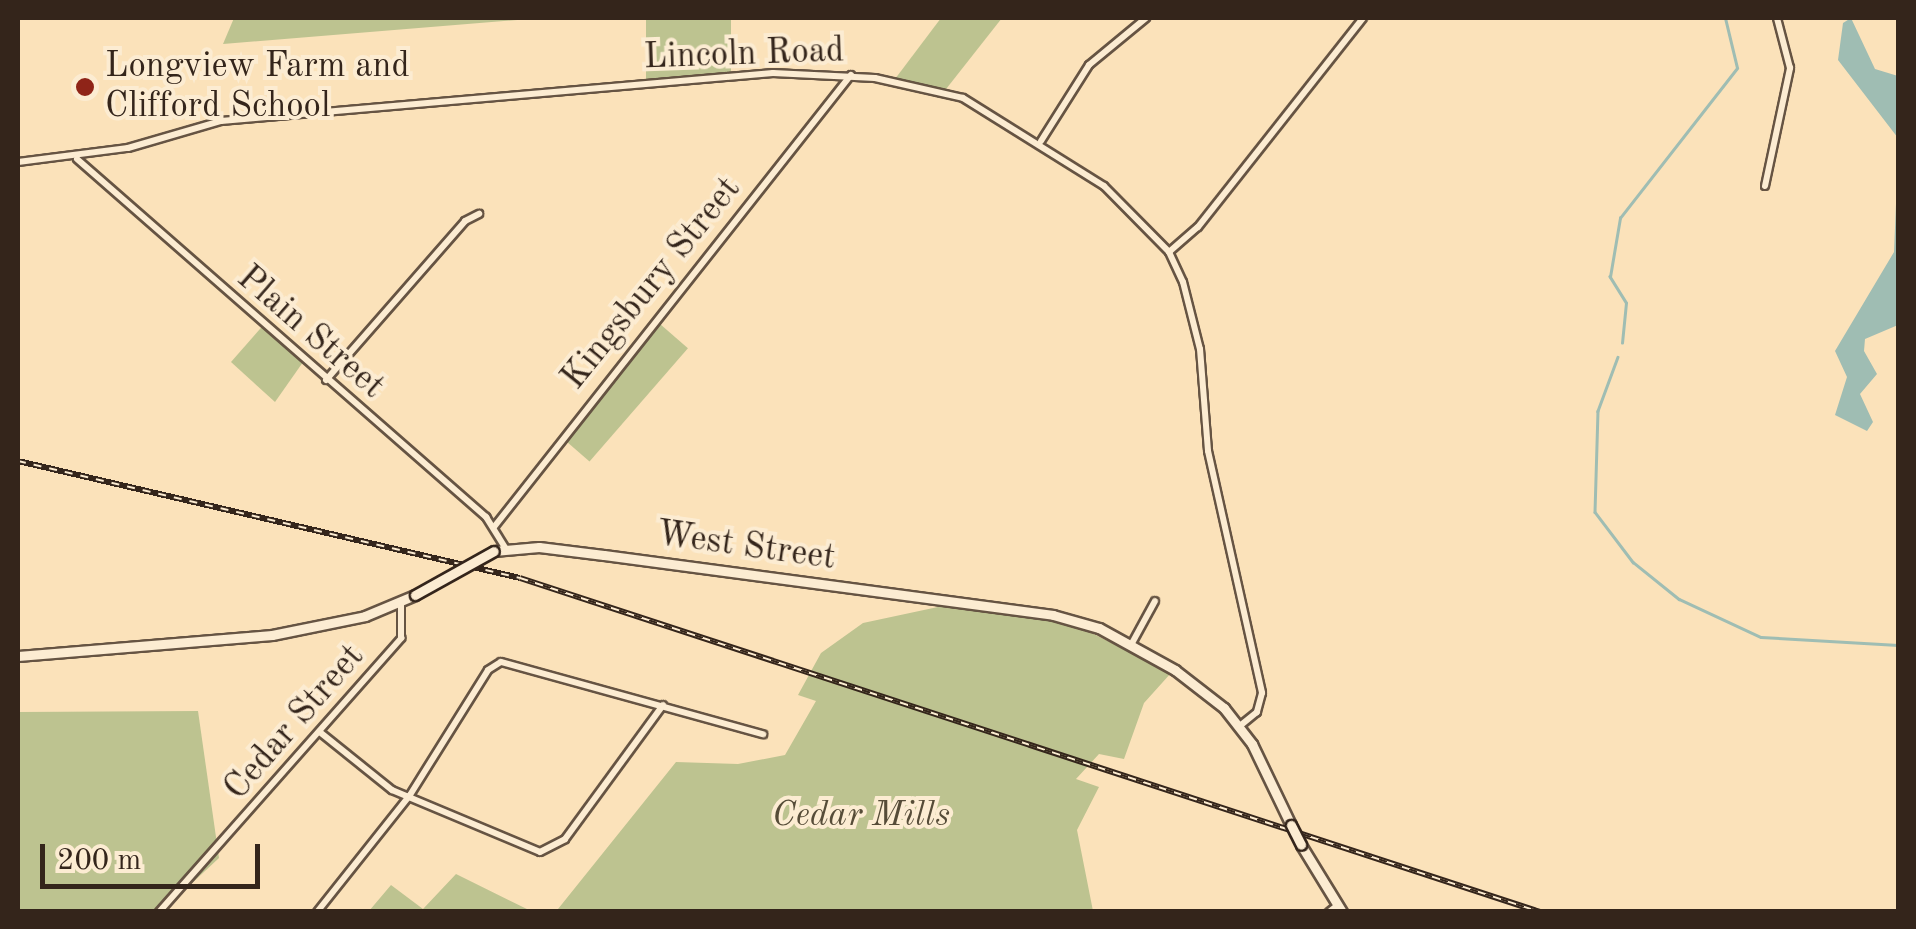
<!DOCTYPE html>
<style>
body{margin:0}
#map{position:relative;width:1916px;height:929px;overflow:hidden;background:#fbe2ba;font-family:"Old Standard TT",serif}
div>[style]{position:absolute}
.green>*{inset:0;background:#bdc390;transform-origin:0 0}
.water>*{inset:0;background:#9fbdb3}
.stream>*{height:2.5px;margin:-1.25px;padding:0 1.25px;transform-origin:1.25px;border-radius:1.25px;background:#9fbdb3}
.roads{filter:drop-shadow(2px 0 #665443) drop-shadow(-2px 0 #665443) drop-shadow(0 2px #665443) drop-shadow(0 -2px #665443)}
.street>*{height:6px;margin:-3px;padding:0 3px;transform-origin:3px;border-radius:3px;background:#fcecd2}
.secondary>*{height:9px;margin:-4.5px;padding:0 4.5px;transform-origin:4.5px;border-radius:4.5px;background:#fcecd2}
.rail>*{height:6px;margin-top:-3px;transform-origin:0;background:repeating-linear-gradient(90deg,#fcecd2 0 8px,#34251b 0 16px);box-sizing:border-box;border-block:2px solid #34251b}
.bridges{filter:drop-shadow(2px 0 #34251b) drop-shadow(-2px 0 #34251b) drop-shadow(0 2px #34251b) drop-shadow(0 -2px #34251b)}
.secondary-bridge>*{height:9px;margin:-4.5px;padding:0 4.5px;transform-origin:4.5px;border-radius:4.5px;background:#fcecd2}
.dots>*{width:28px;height:28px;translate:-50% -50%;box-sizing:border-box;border:5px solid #fcecd2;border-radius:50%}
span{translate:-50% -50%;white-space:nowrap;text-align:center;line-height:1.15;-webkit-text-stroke:8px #fcecd2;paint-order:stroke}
.street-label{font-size:35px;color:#34251b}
.poi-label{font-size:35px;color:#34251b}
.left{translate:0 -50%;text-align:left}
.park-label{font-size:35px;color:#564c38;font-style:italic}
.frame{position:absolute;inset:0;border:20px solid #34251b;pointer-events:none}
.scale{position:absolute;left:40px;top:844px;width:220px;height:45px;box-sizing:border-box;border:5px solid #34251b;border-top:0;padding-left:12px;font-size:30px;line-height:35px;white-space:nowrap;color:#34251b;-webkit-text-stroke:8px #fcecd2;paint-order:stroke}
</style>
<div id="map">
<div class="green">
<i style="clip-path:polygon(234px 18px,542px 18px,223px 44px)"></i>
<i style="left:646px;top:18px;width:85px;height:61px"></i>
<i style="clip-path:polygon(941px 18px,1002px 18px,939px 98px,895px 79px)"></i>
<i style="clip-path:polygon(267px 321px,308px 355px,275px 402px,231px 362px)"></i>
<i style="left:660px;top:324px;width:37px;height:150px;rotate:41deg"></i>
<i style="clip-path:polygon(966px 601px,1056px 615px,1171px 673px,1144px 703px,1124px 759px,1099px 754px,1076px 779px,1099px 787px,1077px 830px,1093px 911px,558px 909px,676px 762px,738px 764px,785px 755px,816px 701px,798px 695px,821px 653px,863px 623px)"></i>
<i style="clip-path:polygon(198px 711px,219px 858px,162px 911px,18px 911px,18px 712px)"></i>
<i style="clip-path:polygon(456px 874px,531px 911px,369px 911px,391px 885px,423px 909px)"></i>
</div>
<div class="water">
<i style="clip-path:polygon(1851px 18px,1875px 69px,1898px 76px,1898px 138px,1838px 60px,1843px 23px)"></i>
<i style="clip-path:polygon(1898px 155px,1898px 325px,1865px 339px,1864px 351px,1877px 374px,1860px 394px,1873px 422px,1867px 431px,1835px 415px,1847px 377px,1835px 351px,1894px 252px)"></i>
</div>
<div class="stream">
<i style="left:1622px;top:343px;width:40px;rotate:-84.3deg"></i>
<i style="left:1626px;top:303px;width:31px;rotate:-122deg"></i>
<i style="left:1610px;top:277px;width:60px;rotate:-80.4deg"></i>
<i style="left:1620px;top:218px;width:190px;rotate:-52deg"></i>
<i style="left:1737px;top:68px;width:51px;rotate:-103.5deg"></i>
<i style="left:1618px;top:357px;width:58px;rotate:110.3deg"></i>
<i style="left:1598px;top:411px;width:101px;rotate:91.7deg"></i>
<i style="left:1595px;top:512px;width:63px;rotate:52.8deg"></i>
<i style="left:1633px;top:562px;width:59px;rotate:38.8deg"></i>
<i style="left:1679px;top:599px;width:90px;rotate:24.9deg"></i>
<i style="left:1761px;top:637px;width:137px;rotate:3.3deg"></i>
</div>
<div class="roads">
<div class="street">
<i style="left:1041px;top:141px;width:90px;rotate:-57.7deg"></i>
<i style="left:1089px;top:65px;width:74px;rotate:-39.5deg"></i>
<i style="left:77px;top:159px;width:544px;rotate:41.2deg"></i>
<i style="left:486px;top:517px;width:38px;rotate:58deg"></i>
<i style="left:18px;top:162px;width:111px;rotate:-7.3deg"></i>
<i style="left:128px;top:148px;width:97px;rotate:-16.2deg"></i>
<i style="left:221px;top:121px;width:554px;rotate:-4.97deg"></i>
<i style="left:773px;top:73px;width:102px;rotate:2.8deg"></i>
<i style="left:875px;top:78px;width:90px;rotate:12.8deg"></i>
<i style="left:963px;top:98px;width:166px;rotate:32deg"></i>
<i style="left:1104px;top:186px;width:93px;rotate:45.4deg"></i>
<i style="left:1169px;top:252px;width:33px;rotate:65deg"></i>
<i style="left:1183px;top:282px;width:69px;rotate:75.8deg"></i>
<i style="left:1200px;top:349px;width:102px;rotate:85.5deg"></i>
<i style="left:1208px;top:451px;width:248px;rotate:77.4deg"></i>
<i style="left:1262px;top:693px;width:20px;rotate:105deg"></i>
<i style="left:1257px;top:712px;width:22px;rotate:141deg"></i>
<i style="left:1765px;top:186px;width:121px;rotate:-78deg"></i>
<i style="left:1790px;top:68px;width:52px;rotate:-104.6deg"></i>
<i style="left:1169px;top:252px;width:38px;rotate:-41deg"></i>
<i style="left:1198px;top:227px;width:266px;rotate:-51.7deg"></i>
<i style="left:326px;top:380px;width:211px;rotate:-48.8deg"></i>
<i style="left:465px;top:221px;width:16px;rotate:-27deg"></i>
<i style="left:494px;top:527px;width:576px;rotate:-51.7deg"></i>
<i style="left:1131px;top:645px;width:50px;rotate:-61.4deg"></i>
<i style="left:321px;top:733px;width:91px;rotate:38.8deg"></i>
<i style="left:392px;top:790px;width:160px;rotate:22.7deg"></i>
<i style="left:540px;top:852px;width:28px;rotate:-27deg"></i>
<i style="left:565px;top:839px;width:166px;rotate:-53.8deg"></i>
<i style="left:159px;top:912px;width:366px;rotate:-48.5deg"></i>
<i style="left:401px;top:638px;width:35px;rotate:-90deg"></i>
<i style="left:317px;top:912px;width:149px;rotate:-51.5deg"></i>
<i style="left:410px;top:795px;width:147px;rotate:-58deg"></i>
<i style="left:488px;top:670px;width:15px;rotate:-32deg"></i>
<i style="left:501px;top:662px;width:272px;rotate:15.4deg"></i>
<i style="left:1329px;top:912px;width:11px;rotate:-38deg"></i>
</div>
<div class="secondary">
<i style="left:494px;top:551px;width:45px;rotate:-5.1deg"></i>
<i style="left:539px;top:547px;width:65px;rotate:7deg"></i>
<i style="left:604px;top:555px;width:453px;rotate:7.6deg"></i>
<i style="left:1053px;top:615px;width:48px;rotate:15.8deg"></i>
<i style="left:1099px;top:628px;width:87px;rotate:28.9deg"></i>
<i style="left:1175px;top:670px;width:62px;rotate:37.8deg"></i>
<i style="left:1224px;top:708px;width:46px;rotate:52.1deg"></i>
<i style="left:1252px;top:744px;width:90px;rotate:64.3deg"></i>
<i style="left:18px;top:656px;width:255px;rotate:-4.7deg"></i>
<i style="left:272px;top:635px;width:95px;rotate:-11.5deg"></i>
<i style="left:365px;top:616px;width:54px;rotate:-22.8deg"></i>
<i style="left:1301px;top:845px;width:79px;rotate:58.5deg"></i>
</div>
</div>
<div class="rail">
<i style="left:18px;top:461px;width:515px;rotate:13.12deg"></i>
<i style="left:520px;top:578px;width:1073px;rotate:18.13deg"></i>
</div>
<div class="bridges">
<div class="secondary-bridge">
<i style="left:415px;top:595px;width:90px;rotate:-29.1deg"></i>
<i style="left:1291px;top:825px;width:22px;rotate:63deg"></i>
</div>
</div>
<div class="dots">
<i style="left:85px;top:87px;background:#8f2418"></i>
</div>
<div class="street-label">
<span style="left:744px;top:55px;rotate:-2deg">Lincoln Road</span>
<span style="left:652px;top:284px;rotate:-51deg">Kingsbury Street</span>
<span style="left:310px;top:333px;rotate:41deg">Plain Street</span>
<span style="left:746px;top:547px;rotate:8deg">West Street</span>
<span style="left:295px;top:723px;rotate:-49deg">Cedar Street</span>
</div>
<div class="poi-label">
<span class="left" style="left:105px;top:87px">Longview Farm and<br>Clifford School</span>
</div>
<div class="park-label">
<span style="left:861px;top:816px">Cedar Mills</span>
</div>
<div class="frame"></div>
<div class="scale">200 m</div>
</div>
